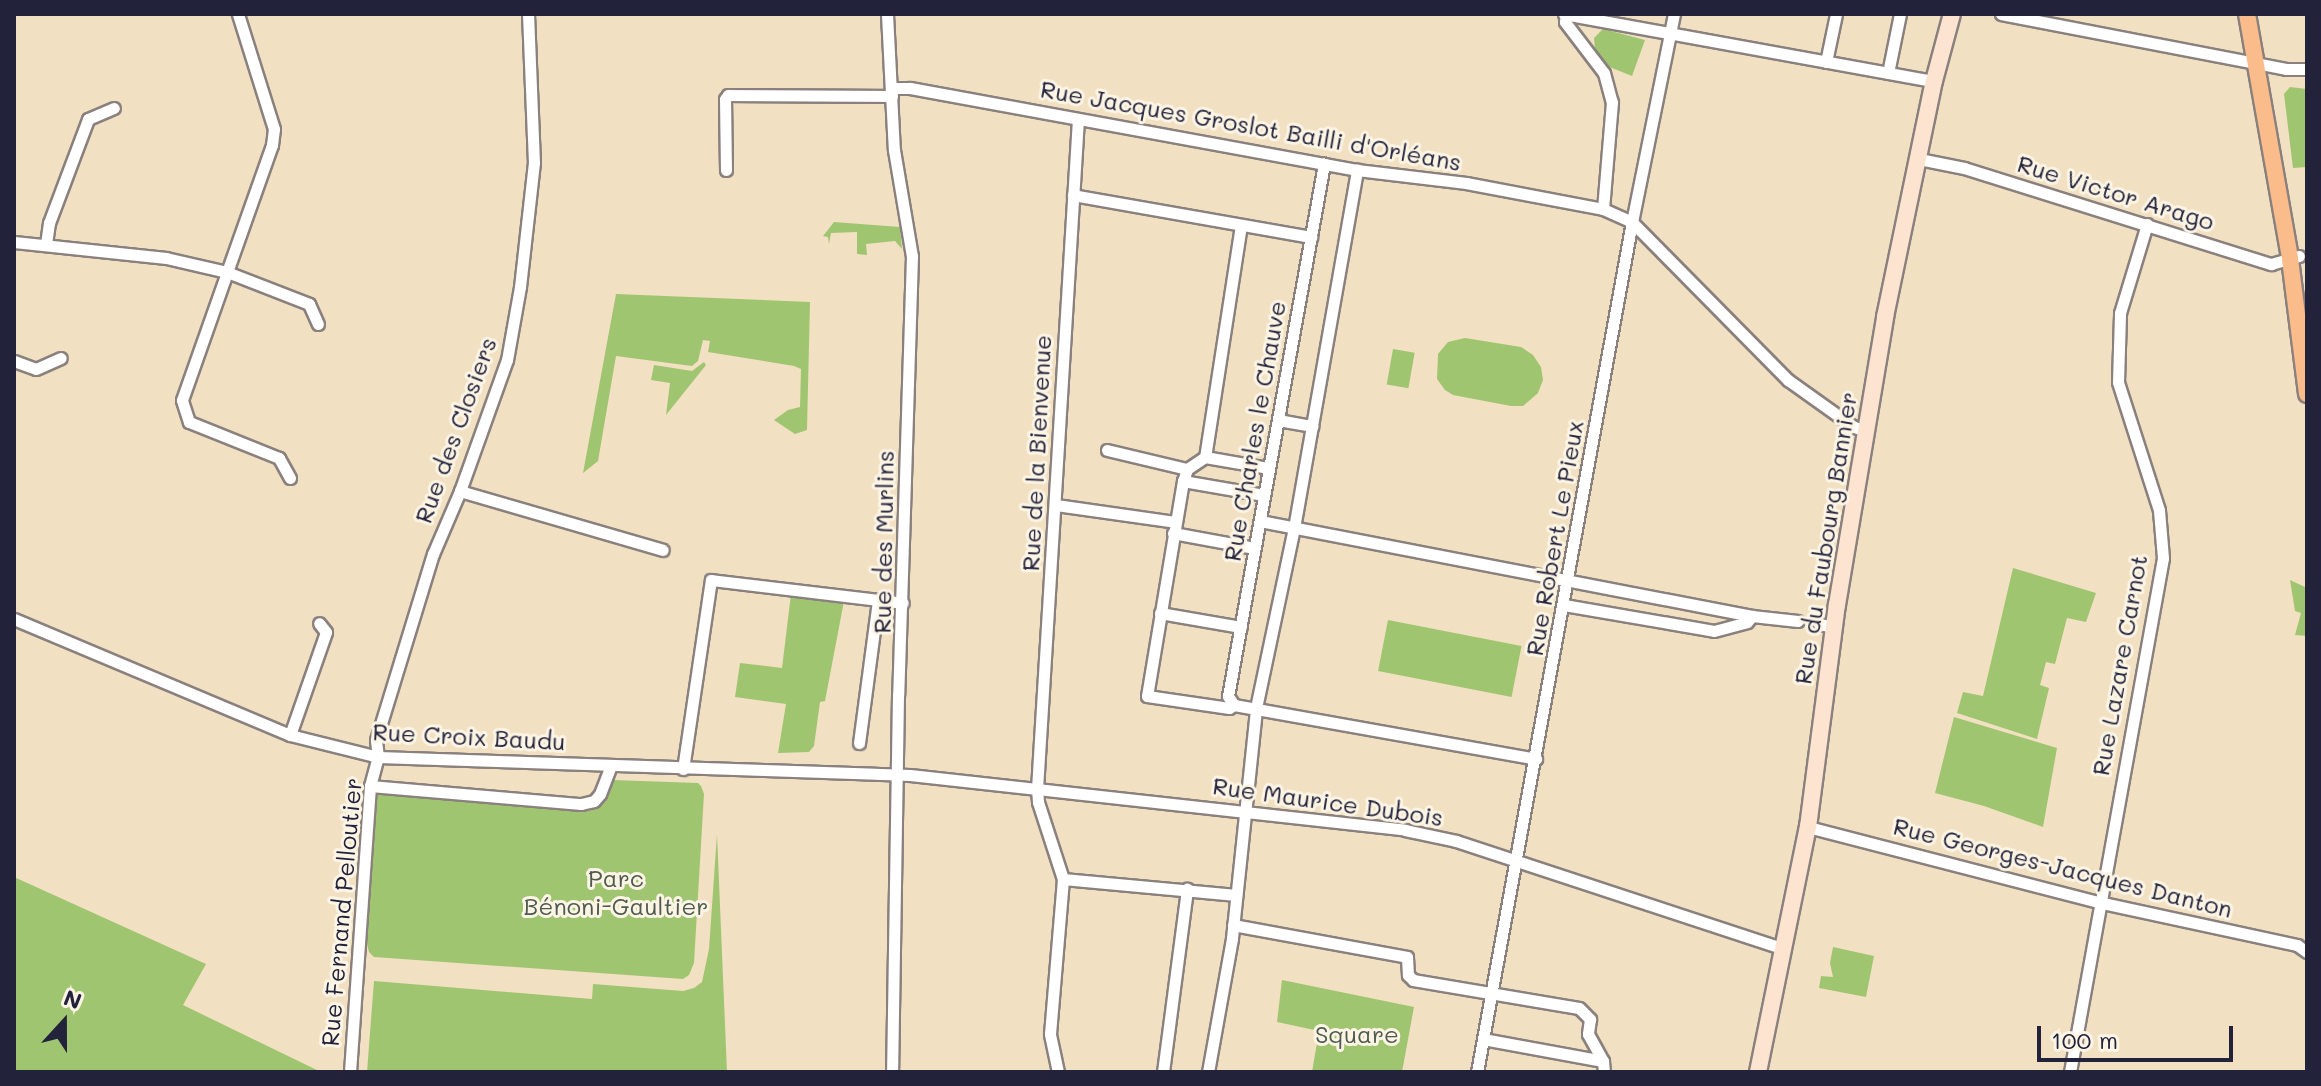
<!DOCTYPE html>
<meta charset="utf-8">
<style>
body{margin:0}
#map{position:relative;width:2321px;height:1086px;overflow:hidden;background:#f2e0c2;font-family:Mali,sans-serif}
div>[style]{position:absolute}
.green>*{inset:0;background:#a0c570;transform-origin:0 0}
.roads{filter:drop-shadow(2px 0 #8a817e) drop-shadow(-2px 0 #8a817e) drop-shadow(0 2px #8a817e) drop-shadow(0 -2px #8a817e)}
.street>*{height:11px;margin:-5.5px;padding:0 5.5px;transform-origin:5.5px;border-radius:5.5px;background:#fff}
.secondary>*{height:16px;margin:-8px;padding:0 8px;transform-origin:8px;border-radius:8px;background:#fde4d0}
.primary>*{height:16px;margin:-8px;padding:0 8px;transform-origin:8px;border-radius:8px;background:#f9bc8a}
span{translate:-50% -50%;white-space:nowrap;text-align:center;line-height:1.15;-webkit-text-stroke:6px #fcf5e5;paint-order:stroke}
.street-label{font-size:24px;color:#22223b}
.park-label{font-size:24px;color:#4e5b4e}
.frame{position:absolute;inset:0;border:16px solid #22223b;pointer-events:none}
.north{position:absolute;left:24px;top:982px;width:80px;height:80px;-webkit-text-stroke:6px #fcf5e5;paint-order:stroke;rotate:21deg;font-size:22px;font-weight:700;line-height:32px;text-align:center;color:#22223b}
.north::after{content:'';display:block;margin:auto;width:28px;height:36px;background:#22223b;clip-path:polygon(50% 0,100% 100%,50% 72%,0 100%)}
.scale{position:absolute;left:2037px;top:1026px;width:196px;height:36px;box-sizing:border-box;border:4px solid #22223b;border-top:0;padding-left:10px;font-size:24px;line-height:28px;white-space:nowrap;color:#22223b;-webkit-text-stroke:6px #fcf5e5;paint-order:stroke}
</style>
<div id="map">
<div class="green">
<i style="clip-path:polygon(1603px 29px,1645px 40px,1632px 76px,1607px 66px,1595px 50px,1594px 38px)"></i>
<i style="clip-path:polygon(2290px 87px,2307px 89px,2307px 167px,2293px 168px,2284px 94px)"></i>
<i style="clip-path:polygon(834px 222px,900px 227px,902px 249px,895px 241px,866px 244px,867px 255px,857px 254px,857px 232px,831px 233px,829px 244px,828px 237px,823px 236px)"></i>
<i style="clip-path:polygon(616px 294px,810px 302px,807px 430px,795px 434px,774px 420px,788px 410px,800px 407px,801px 369px,794px 366px,708px 352px,710px 341px,703px 340px,698px 361px,692px 366px,616px 356px,598px 461px,583px 473px)"></i>
<i style="clip-path:polygon(1465px 338px,1521px 347px,1533px 355px,1541px 367px,1543px 380px,1538px 393px,1523px 406px,1511px 406px,1453px 395px,1445px 390px,1437px 379px,1438px 354px,1448px 342px)"></i>
<i style="left:1393px;top:349px;width:22px;height:36px;rotate:10deg"></i>
<i style="clip-path:polygon(704px 362px,706px 365px,666px 415px,670px 383px,651px 380px,654px 365px,692px 371px)"></i>
<i style="clip-path:polygon(2013px 568px,2096px 593px,2086px 622px,2067px 618px,2055px 664px,2046px 662px,2040px 685px,2049px 688px,2037px 739px,1957px 713px,1963px 692px,1983px 696px)"></i>
<i style="clip-path:polygon(2290px 580px,2305px 587px,2307px 636px,2295px 635px,2301px 613px,2295px 611px)"></i>
<i style="clip-path:polygon(791px 594px,844px 601px,825px 701px,820px 702px,814px 746px,809px 752px,778px 753px,786px 704px,735px 697px,740px 663px,782px 668px)"></i>
<i style="left:1388px;top:620px;width:136px;height:52px;rotate:11deg"></i>
<i style="clip-path:polygon(1954px 717px,2057px 748px,2043px 827px,1984px 806px,1935px 793px)"></i>
<i style="clip-path:polygon(613px 780px,698px 783px,701px 786px,704px 794px,694px 963px,689px 975px,683px 979px,374px 957px,369px 952px,366px 941px,376px 790px,590px 811px,606px 801px)"></i>
<i style="clip-path:polygon(717px 834px,727px 1072px,367px 1072px,374px 981px,592px 999px,593px 984px,683px 991px,694px 988px,702px 982px,709px 949px)"></i>
<i style="clip-path:polygon(14px 877px,206px 964px,183px 1005px,321px 1072px,14px 1072px)"></i>
<i style="clip-path:polygon(1833px 947px,1874px 956px,1866px 997px,1819px 988px,1821px 976px,1833px 977px,1830px 963px)"></i>
<i style="clip-path:polygon(1282px 980px,1414px 1007px,1402px 1072px,1312px 1072px,1319px 1031px,1277px 1022px)"></i>
</div>
<div class="roads">
<div class="street">
<i style="left:887px;top:14px;width:136px;rotate:87.1deg"></i>
<i style="left:894px;top:150px;width:108px;rotate:80.4deg"></i>
<i style="left:912px;top:256px;width:439px;rotate:91.8deg"></i>
<i style="left:898px;top:695px;width:377px;rotate:90.9deg"></i>
<i style="left:1564px;top:14px;width:376px;rotate:10.3deg"></i>
<i style="left:1566px;top:14px;width:8px;rotate:97deg"></i>
<i style="left:1565px;top:22px;width:64px;rotate:52.6deg"></i>
<i style="left:1604px;top:73px;width:30px;rotate:75deg"></i>
<i style="left:1612px;top:102px;width:107px;rotate:94.8deg"></i>
<i style="left:2001px;top:14px;width:290px;rotate:10.9deg"></i>
<i style="left:2286px;top:69px;width:21px"></i>
<i style="left:1826px;top:62px;width:49px;rotate:-78.2deg"></i>
<i style="left:1888px;top:73px;width:60px;rotate:-78.5deg"></i>
<i style="left:891px;top:88px;width:19px"></i>
<i style="left:910px;top:88px;width:454px;rotate:10.4deg"></i>
<i style="left:1357px;top:170px;width:110px;rotate:6.8deg"></i>
<i style="left:1466px;top:183px;width:139px;rotate:10.7deg"></i>
<i style="left:1603px;top:209px;width:32px;rotate:24deg"></i>
<i style="left:1632px;top:222px;width:222px;rotate:45.4deg"></i>
<i style="left:1788px;top:380px;width:81px;rotate:35.5deg"></i>
<i style="left:1854px;top:427px;width:13px;rotate:18deg"></i>
<i style="left:1919px;top:159px;width:46px;rotate:11.3deg"></i>
<i style="left:1964px;top:168px;width:322px;rotate:17.4deg"></i>
<i style="left:2271px;top:264px;width:29px;rotate:-16deg"></i>
<i style="left:726px;top:170px;width:71px;rotate:-90.8deg"></i>
<i style="left:725px;top:99px;width:5px;rotate:-53deg"></i>
<i style="left:728px;top:95px;width:164px;rotate:0.3deg"></i>
<i style="left:1073px;top:195px;width:242px;rotate:10deg"></i>
<i style="left:1241px;top:225px;width:235px;rotate:98.8deg"></i>
<i style="left:1205px;top:457px;width:22px;rotate:146deg"></i>
<i style="left:1187px;top:469px;width:13px;rotate:108deg"></i>
<i style="left:1183px;top:481px;width:218px;rotate:99.5deg"></i>
<i style="left:1147px;top:696px;width:83px;rotate:8.3deg"></i>
<i style="left:1229px;top:708px;width:6px;rotate:-31deg"></i>
<i style="left:1234px;top:705px;width:307px;rotate:10.1deg"></i>
<i style="left:14px;top:242px;width:153px;rotate:6deg"></i>
<i style="left:166px;top:258px;width:63px;rotate:12.9deg"></i>
<i style="left:227px;top:272px;width:135px;rotate:-70.5deg"></i>
<i style="left:272px;top:145px;width:16px;rotate:-83deg"></i>
<i style="left:274px;top:129px;width:121px;rotate:-107.4deg"></i>
<i style="left:46px;top:244px;width:21px;rotate:-82deg"></i>
<i style="left:49px;top:223px;width:111px;rotate:-69.4deg"></i>
<i style="left:88px;top:119px;width:28px;rotate:-23deg"></i>
<i style="left:14px;top:361px;width:23px;rotate:20deg"></i>
<i style="left:36px;top:369px;width:27px;rotate:-24deg"></i>
<i style="left:1278px;top:420px;width:35px;rotate:10deg"></i>
<i style="left:1107px;top:450px;width:82px;rotate:13.4deg"></i>
<i style="left:1205px;top:457px;width:65px;rotate:9.8deg"></i>
<i style="left:290px;top:478px;width:23px;rotate:-119deg"></i>
<i style="left:279px;top:458px;width:97px;rotate:-158.2deg"></i>
<i style="left:189px;top:422px;width:23px;rotate:-108deg"></i>
<i style="left:182px;top:400px;width:136px;rotate:-70.6deg"></i>
<i style="left:227px;top:272px;width:88px;rotate:21.3deg"></i>
<i style="left:309px;top:304px;width:22px;rotate:66deg"></i>
<i style="left:1183px;top:481px;width:82px;rotate:9.8deg"></i>
<i style="left:460px;top:491px;width:211px;rotate:16.2deg"></i>
<i style="left:1056px;top:505px;width:120px;rotate:8.1deg"></i>
<i style="left:1260px;top:521px;width:501px;rotate:10.93deg"></i>
<i style="left:1752px;top:616px;width:46px;rotate:6.2deg"></i>
<i style="left:1173px;top:533px;width:83px;rotate:10.4deg"></i>
<i style="left:1564px;top:605px;width:152px;rotate:9.8deg"></i>
<i style="left:1714px;top:631px;width:34px;rotate:-15deg"></i>
<i style="left:1747px;top:622px;width:8px;rotate:-50deg"></i>
<i style="left:1160px;top:613px;width:82px;rotate:9.8deg"></i>
<i style="left:14px;top:619px;width:299px;rotate:22.8deg"></i>
<i style="left:290px;top:735px;width:91px;rotate:14deg"></i>
<i style="left:378px;top:757px;width:532px;rotate:1.94deg"></i>
<i style="left:910px;top:775px;width:498px;rotate:6.3deg"></i>
<i style="left:1405px;top:830px;width:52px;rotate:12.2deg"></i>
<i style="left:1456px;top:841px;width:345px;rotate:18.2deg"></i>
<i style="left:1819px;top:624px;width:16px;rotate:11deg"></i>
<i style="left:1234px;top:705px;width:11px;rotate:-124deg"></i>
<i style="left:1228px;top:696px;width:541px;rotate:-79.77deg"></i>
<i style="left:290px;top:735px;width:109px;rotate:-70.7deg"></i>
<i style="left:326px;top:632px;width:11px;rotate:-128deg"></i>
<i style="left:859px;top:743px;width:144px;rotate:-82.4deg"></i>
<i style="left:683px;top:769px;width:191px;rotate:-81.6deg"></i>
<i style="left:711px;top:580px;width:193px;rotate:6.8deg"></i>
<i style="left:370px;top:786px;width:212px;rotate:4.9deg"></i>
<i style="left:581px;top:804px;width:13px;rotate:-13deg"></i>
<i style="left:594px;top:801px;width:9px;rotate:-49deg"></i>
<i style="left:600px;top:794px;width:30px;rotate:-69deg"></i>
<i style="left:1808px;top:827px;width:300px;rotate:14.5deg"></i>
<i style="left:2098px;top:902px;width:204px;rotate:12.2deg"></i>
<i style="left:2297px;top:945px;width:12px;rotate:35deg"></i>
<i style="left:1063px;top:879px;width:174px;rotate:5.3deg"></i>
<i style="left:1233px;top:925px;width:177px;rotate:10.4deg"></i>
<i style="left:1407px;top:957px;width:18px;rotate:87deg"></i>
<i style="left:1408px;top:975px;width:7px;rotate:45deg"></i>
<i style="left:1413px;top:980px;width:168px;rotate:9.6deg"></i>
<i style="left:1579px;top:1008px;width:16px;rotate:45deg"></i>
<i style="left:1590px;top:1019px;width:15px;rotate:98deg"></i>
<i style="left:1588px;top:1034px;width:31px;rotate:61deg"></i>
<i style="left:1603px;top:1061px;width:11px;rotate:85deg"></i>
<i style="left:1483px;top:1039px;width:122px;rotate:10.4deg"></i>
<i style="left:350px;top:1072px;width:287px;rotate:-86deg"></i>
<i style="left:370px;top:786px;width:30px;rotate:-75deg"></i>
<i style="left:378px;top:757px;width:17px;rotate:-97deg"></i>
<i style="left:376px;top:740px;width:195px;rotate:-73deg"></i>
<i style="left:433px;top:554px;width:69px;rotate:-66.8deg"></i>
<i style="left:460px;top:491px;width:139px;rotate:-70.3deg"></i>
<i style="left:507px;top:360px;width:74px;rotate:-79.9deg"></i>
<i style="left:520px;top:287px;width:125px;rotate:-83.6deg"></i>
<i style="left:534px;top:163px;width:149px;rotate:-92.3deg"></i>
<i style="left:1058px;top:1072px;width:39px;rotate:-102deg"></i>
<i style="left:1050px;top:1034px;width:156px;rotate:-85.2deg"></i>
<i style="left:1063px;top:879px;width:81px;rotate:-108deg"></i>
<i style="left:1038px;top:802px;width:13px;rotate:-94deg"></i>
<i style="left:1037px;top:789px;width:671px;rotate:-86.5deg"></i>
<i style="left:1163px;top:1072px;width:185px;rotate:-82.5deg"></i>
<i style="left:1208px;top:1072px;width:136px;rotate:-79.8deg"></i>
<i style="left:1232px;top:938px;width:231px;rotate:-84deg"></i>
<i style="left:1256px;top:708px;width:184px;rotate:-78.1deg"></i>
<i style="left:1294px;top:528px;width:364px;rotate:-80deg"></i>
<i style="left:1477px;top:1072px;width:864px;rotate:-79.67deg"></i>
<i style="left:1632px;top:222px;width:212px;rotate:-78.6deg"></i>
<i style="left:2070px;top:1072px;width:522px;rotate:-79.74deg"></i>
<i style="left:2163px;top:558px;width:48px;rotate:-94.8deg"></i>
<i style="left:2159px;top:510px;width:134px;rotate:-107.8deg"></i>
<i style="left:2118px;top:382px;width:69px;rotate:-88.3deg"></i>
<i style="left:2120px;top:313px;width:93px;rotate:-73.1deg"></i>
</div>
<div class="secondary">
<i style="left:1758px;top:1072px;width:250px;rotate:-78.5deg"></i>
<i style="left:1808px;top:827px;width:224px;rotate:-82.6deg"></i>
<i style="left:1837px;top:605px;width:292px;rotate:-80.5deg"></i>
<i style="left:1885px;top:317px;width:241px;rotate:-78.3deg"></i>
<i style="left:1934px;top:81px;width:69px;rotate:-75deg"></i>
</div>
<div class="primary">
<i style="left:2247px;top:14px;width:249px;rotate:80deg"></i>
<i style="left:2290px;top:259px;width:136px;rotate:82.8deg"></i>
</div>
</div>
<div class="street-label">
<span style="left:1251px;top:125px;rotate:10deg">Rue Jacques Groslot Bailli d'Orléans</span>
<span style="left:2116px;top:192px;rotate:17deg">Rue Victor Arago</span>
<span style="left:455px;top:430px;rotate:-70deg">Rue des Closiers</span>
<span style="left:1254px;top:431px;rotate:-80deg">Rue Charles le Chauve</span>
<span style="left:1036px;top:453px;rotate:-87deg">Rue de la Bienvenue</span>
<span style="left:1554px;top:538px;rotate:-80deg">Rue Robert Le Pieux</span>
<span style="left:1825px;top:538px;rotate:-81deg">Rue du Faubourg Bannier</span>
<span style="left:883px;top:542px;rotate:-89deg">Rue des Murlins</span>
<span style="left:2119px;top:665px;rotate:-80deg">Rue Lazare Carnot</span>
<span style="left:469px;top:736px;rotate:3deg">Rue Croix Baudu</span>
<span style="left:1328px;top:801px;rotate:8deg">Rue Maurice Dubois</span>
<span style="left:2063px;top:867px;rotate:14deg">Rue Georges-Jacques Danton</span>
<span style="left:341px;top:912px;rotate:-85deg">Rue Fernand Pelloutier</span>
</div>
<div class="park-label">
<span style="left:616px;top:892px">Parc<br>Bénoni-Gaultier</span>
<span style="left:1357px;top:1034px">Square</span>
</div>
<div class="frame"></div>
<div class="north">N</div>
<div class="scale">100 m</div>
</div>
